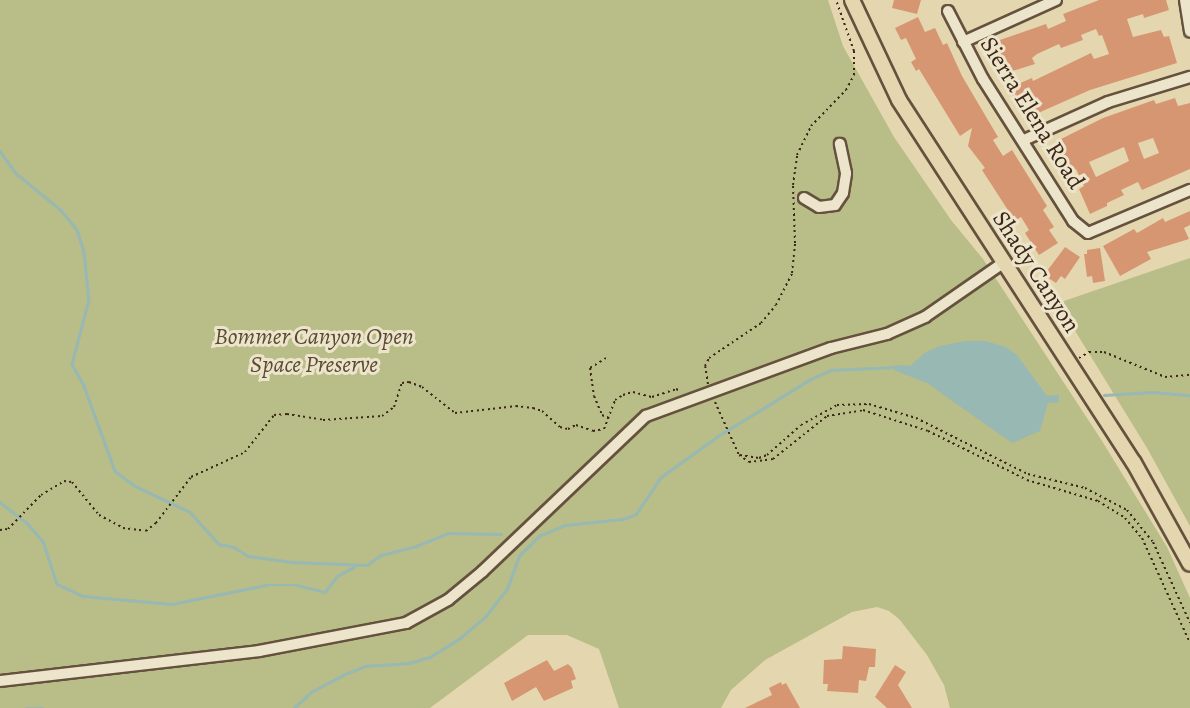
<!DOCTYPE html>
<style>
body{margin:0}
#map{position:relative;width:1190px;height:708px;overflow:hidden;background:#e4d7af;font-family:Alegreya,serif}
div>[style]{position:absolute}
.green>*{inset:0;background:#b9bd87}
.water>*{inset:0;background:#97b8b3}
.stream>*{height:2.5px;margin:-1.25px;padding:0 1.25px;transform-origin:1.25px;border-radius:1.25px;background:#97b8b3}
.building>*{inset:0;background:#d79672}
.path>*{height:2px;margin-top:-1px;transform-origin:0;background:repeating-linear-gradient(90deg,#3b2618 0 2px,transparent 0 5.5px)}
.roads{filter:drop-shadow(2px 0 #65523e) drop-shadow(-2px 0 #65523e) drop-shadow(0 2px #65523e) drop-shadow(0 -2px #65523e)}
.minor>*{height:10px;margin:-5px;padding:0 5px;transform-origin:5px;border-radius:5px;background:#ede5cb}
.major>*{height:14px;margin:-7px;padding:0 7px;transform-origin:7px;border-radius:7px;background:#e4d7af}
span{translate:-50% -50%;white-space:nowrap;text-align:center;line-height:1.15;-webkit-text-stroke:6px #ede5cb;paint-order:stroke}
.street-label{font-size:24px;color:#3b2618}
.park-label{font-size:24px;color:#5a4c34;font-style:italic}
</style>
<div id="map">
<div class="green">
<i style="clip-path:polygon(0 0,828px 0,843px 46px,894px 137px,951px 220px,983px 259px,1102px 441px,1167px 547px,1190px 598px,1190px 708px,950px 708px,944px 685px,927px 655px,900px 620px,889px 611px,877px 607px,852px 612px,765px 660px,731px 690px,721px 708px,619px 708px,599px 649px,567px 635px,528px 635px,430px 708px,0 708px)"></i>
<i style="clip-path:polygon(1190px 258px,1190px 526px,1147px 448px,1058px 303px)"></i>
</div>
<div class="water">
<i style="clip-path:polygon(966px 341px,985px 341px,1006px 347px,1017px 355px,1047px 396px,1059px 395px,1059px 402px,1048px 403px,1040px 431px,1012px 443px,927px 383px,894px 370px,895px 365px,910px 366px,926px 352px,940px 346px)"></i>
</div>
<div class="stream">
<i style="left:0;top:151px;width:29px;rotate:54deg"></i>
<i style="left:17px;top:174px;width:57px;rotate:39.3deg"></i>
<i style="left:61px;top:210px;width:26px;rotate:51deg"></i>
<i style="left:77px;top:230px;width:23px;rotate:72deg"></i>
<i style="left:84px;top:252px;width:48px;rotate:84.1deg"></i>
<i style="left:89px;top:300px;width:66px;rotate:104.9deg"></i>
<i style="left:72px;top:364px;width:25px;rotate:61deg"></i>
<i style="left:84px;top:386px;width:90px;rotate:70deg"></i>
<i style="left:115px;top:471px;width:25px;rotate:37deg"></i>
<i style="left:135px;top:486px;width:61px;rotate:25.3deg"></i>
<i style="left:190px;top:512px;width:43px;rotate:47.8deg"></i>
<i style="left:219px;top:544px;width:15px;rotate:11deg"></i>
<i style="left:234px;top:547px;width:17px;rotate:33deg"></i>
<i style="left:248px;top:556px;width:44px;rotate:7.8deg"></i>
<i style="left:292px;top:562px;width:75px;rotate:2.3deg"></i>
<i style="left:367px;top:565px;width:17px;rotate:-36deg"></i>
<i style="left:381px;top:555px;width:34px;rotate:-14deg"></i>
<i style="left:414px;top:547px;width:37px;rotate:-22deg"></i>
<i style="left:448px;top:533px;width:53px;rotate:1.1deg"></i>
<i style="left:1104px;top:395px;width:49px;rotate:-3.5deg"></i>
<i style="left:1153px;top:392px;width:37px;rotate:5deg"></i>
<i style="left:0;top:502px;width:36px;rotate:38deg"></i>
<i style="left:28px;top:524px;width:23px;rotate:49deg"></i>
<i style="left:43px;top:541px;width:45px;rotate:72deg"></i>
<i style="left:57px;top:584px;width:29px;rotate:25deg"></i>
<i style="left:83px;top:596px;width:89px;rotate:5.1deg"></i>
<i style="left:172px;top:604px;width:96px;rotate:-11.4deg"></i>
<i style="left:266px;top:585px;width:31px"></i>
<i style="left:297px;top:585px;width:29px;rotate:14deg"></i>
<i style="left:325px;top:592px;width:20px;rotate:-53deg"></i>
<i style="left:337px;top:576px;width:19px;rotate:-28deg"></i>
<i style="left:26px;top:708px;width:17px"></i>
<i style="left:294px;top:708px;width:23px;rotate:-43deg"></i>
<i style="left:311px;top:692px;width:36px;rotate:-28deg"></i>
<i style="left:343px;top:675px;width:24px;rotate:-22deg"></i>
<i style="left:365px;top:666px;width:44px;rotate:-3.9deg"></i>
<i style="left:409px;top:663px;width:22px;rotate:-16deg"></i>
<i style="left:430px;top:657px;width:36px;rotate:-32deg"></i>
<i style="left:460px;top:638px;width:33px;rotate:-40deg"></i>
<i style="left:485px;top:617px;width:36px;rotate:-52deg"></i>
<i style="left:507px;top:589px;width:35px;rotate:-70deg"></i>
<i style="left:519px;top:556px;width:28px;rotate:-45deg"></i>
<i style="left:539px;top:536px;width:28px;rotate:-23deg"></i>
<i style="left:565px;top:525px;width:58px;rotate:-5.9deg"></i>
<i style="left:623px;top:519px;width:14px;rotate:-21deg"></i>
<i style="left:636px;top:514px;width:45px;rotate:-56deg"></i>
<i style="left:661px;top:477px;width:70px;rotate:-35.7deg"></i>
<i style="left:718px;top:436px;width:107px;rotate:-31.6deg"></i>
<i style="left:809px;top:380px;width:23px;rotate:-25deg"></i>
<i style="left:830px;top:370px;width:66px;rotate:-2.6deg"></i>
</div>
<div class="building">
<i style="clip-path:polygon(894px 0,921px 0,917px 14px,892px 8px)"></i>
<i style="clip-path:polygon(1099px 0,1166px 0,1169px 10px,1144px 18px,1143px 14px,1127px 19px,1133px 37px,1161px 30px,1164px 37px,1169px 36px,1177px 63px,1090px 90px,1027px 118px,1019px 100px,1012px 96px,1018px 84px,1032px 78px,1033px 81px,1091px 53px,1094px 59px,1109px 54px,1102px 35px,1099px 36px,1096px 29px,1081px 35px,1083px 40px,1061px 48px,1059px 44px,1037px 54px,1032px 58px,1035px 64px,1003px 74px,989px 53px,994px 50px,994px 42px,1046px 24px,1048px 29px,1066px 21px,1063px 14px)"></i>
<i style="clip-path:polygon(918px 17px,925px 32px,935px 28px,943px 45px,947px 43px,962px 76px,998px 137px,993px 140px,1003px 156px,1012px 150px,1047px 206px,1043px 210px,1054px 227px,1049px 230px,1058px 243px,1039px 255px,1025px 233px,1029px 230px,1021px 217px,1015px 221px,982px 170px,985px 168px,968px 146px,972px 128px,960px 136px,919px 69px,916px 71px,911px 62px,916px 59px,906px 38px,901px 40px,895px 28px)"></i>
<i style="clip-path:polygon(evenodd,1175px 98px,1178px 106px,1190px 103px,1190px 169px,1142px 190px,1138px 182px,1121px 190px,1124px 195px,1107px 203px,1107px 206px,1090px 214px,1079px 189px,1084px 186px,1076px 169px,1064px 174px,1059px 162px,1054px 164px,1049px 151px,1057px 146px,1055px 142px,1103px 118px,1154px 100px,1156px 104px,1175px 98px,1153px 138px,1159px 153px,1144px 159px,1138px 143px,1153px 138px,1175px 98px,1124px 147px,1129px 161px,1096px 177px,1089px 162px,1124px 147px)"></i>
<i style="clip-path:polygon(1190px 211px,1190px 225px,1184px 228px,1189px 239px,1147px 252px,1151px 259px,1120px 276px,1103px 246px,1134px 229px,1137px 233px,1163px 218px,1165px 222px)"></i>
<i style="clip-path:polygon(1065px 247px,1080px 257px,1065px 279px,1061px 276px,1056px 283px,1044px 275px)"></i>
<i style="clip-path:polygon(1100px 248px,1105px 281px,1093px 283px,1092px 276px,1087px 277px,1084px 254px,1087px 254px,1087px 250px)"></i>
<i style="clip-path:polygon(843px 646px,876px 649px,875px 667px,869px 667px,866px 681px,859px 680px,858px 693px,827px 691px,828px 684px,823px 684px,824px 660px,842px 659px)"></i>
<i style="clip-path:polygon(547px 660px,554px 671px,568px 664px,572px 668px,576px 679px,571px 681px,573px 688px,544px 701px,536px 687px,512px 701px,504px 683px)"></i>
<i style="clip-path:polygon(895px 665px,906px 672px,898px 685px,912px 708px,887px 708px,875px 697px)"></i>
<i style="clip-path:polygon(781px 682px,782px 685px,786px 683px,800px 708px,745px 708px,772px 695px,769px 688px)"></i>
</div>
<div class="path">
<i style="left:606px;top:358px;width:19px;rotate:148deg"></i>
<i style="left:590px;top:368px;width:28px;rotate:82deg"></i>
<i style="left:594px;top:396px;width:21px;rotate:67deg"></i>
<i style="left:602px;top:415px;width:8px;rotate:23deg"></i>
<i style="left:1079px;top:358px;width:12px;rotate:-31deg"></i>
<i style="left:1089px;top:352px;width:15px"></i>
<i style="left:1104px;top:352px;width:66px;rotate:22.3deg"></i>
<i style="left:1165px;top:377px;width:25px;rotate:-5deg"></i>
<i style="left:708px;top:384px;width:18px;rotate:-99deg"></i>
<i style="left:705px;top:366px;width:9px;rotate:-63deg"></i>
<i style="left:709px;top:358px;width:63px;rotate:-33.9deg"></i>
<i style="left:761px;top:323px;width:23px;rotate:-50deg"></i>
<i style="left:776px;top:305px;width:36px;rotate:-63deg"></i>
<i style="left:792px;top:273px;width:30px;rotate:-84deg"></i>
<i style="left:795px;top:243px;width:58px;rotate:-92deg"></i>
<i style="left:793px;top:185px;width:30px;rotate:-82deg"></i>
<i style="left:797px;top:155px;width:32px;rotate:-64deg"></i>
<i style="left:811px;top:126px;width:50px;rotate:-45.8deg"></i>
<i style="left:846px;top:90px;width:17px;rotate:-62deg"></i>
<i style="left:854px;top:75px;width:24px;rotate:-90deg"></i>
<i style="left:854px;top:51px;width:54px;rotate:-109.4deg"></i>
<i style="left:715px;top:402px;width:58px;rotate:65.6deg"></i>
<i style="left:739px;top:455px;width:12px;rotate:35deg"></i>
<i style="left:749px;top:462px;width:24px;rotate:-7deg"></i>
<i style="left:773px;top:459px;width:69px;rotate:-38.5deg"></i>
<i style="left:827px;top:416px;width:36px;rotate:-9deg"></i>
<i style="left:863px;top:410px;width:68px;rotate:17.9deg"></i>
<i style="left:928px;top:431px;width:110px;rotate:26.3deg"></i>
<i style="left:1027px;top:480px;width:74px;rotate:16.5deg"></i>
<i style="left:1098px;top:501px;width:32px;rotate:32deg"></i>
<i style="left:1125px;top:518px;width:26px;rotate:50deg"></i>
<i style="left:1142px;top:538px;width:115px;rotate:65.4deg"></i>
<i style="left:740px;top:455px;width:19px;rotate:9deg"></i>
<i style="left:759px;top:458px;width:9px;rotate:-21deg"></i>
<i style="left:767px;top:455px;width:45px;rotate:-41.4deg"></i>
<i style="left:801px;top:425px;width:41px;rotate:-29.1deg"></i>
<i style="left:837px;top:405px;width:32px;rotate:-2deg"></i>
<i style="left:869px;top:404px;width:49px;rotate:16.6deg"></i>
<i style="left:916px;top:418px;width:125px;rotate:26.6deg"></i>
<i style="left:1028px;top:474px;width:59px;rotate:13.8deg"></i>
<i style="left:1085px;top:488px;width:47px;rotate:27.6deg"></i>
<i style="left:1127px;top:510px;width:41px;rotate:50.9deg"></i>
<i style="left:1153px;top:542px;width:89px;rotate:65.4deg"></i>
<i style="left:0;top:530px;width:8px;rotate:-7deg"></i>
<i style="left:8px;top:529px;width:47px;rotate:-45.9deg"></i>
<i style="left:41px;top:495px;width:27px;rotate:-31deg"></i>
<i style="left:64px;top:481px;width:8px;rotate:7deg"></i>
<i style="left:72px;top:482px;width:43px;rotate:50.7deg"></i>
<i style="left:99px;top:515px;width:27px;rotate:28deg"></i>
<i style="left:123px;top:528px;width:23px;rotate:7deg"></i>
<i style="left:146px;top:531px;width:13px;rotate:-39deg"></i>
<i style="left:156px;top:523px;width:58px;rotate:-52.7deg"></i>
<i style="left:191px;top:477px;width:60px;rotate:-24.8deg"></i>
<i style="left:245px;top:452px;width:47px;rotate:-51.9deg"></i>
<i style="left:274px;top:415px;width:13px;rotate:-4deg"></i>
<i style="left:287px;top:414px;width:36px;rotate:9deg"></i>
<i style="left:323px;top:420px;width:59px;rotate:-3.9deg"></i>
<i style="left:382px;top:416px;width:15px;rotate:-37deg"></i>
<i style="left:394px;top:407px;width:25px;rotate:-72deg"></i>
<i style="left:402px;top:383px;width:7px;rotate:-8deg"></i>
<i style="left:409px;top:382px;width:14px;rotate:21deg"></i>
<i style="left:422px;top:387px;width:42px;rotate:38.2deg"></i>
<i style="left:455px;top:413px;width:61px;rotate:-6.5deg"></i>
<i style="left:516px;top:406px;width:17px;rotate:7deg"></i>
<i style="left:533px;top:408px;width:9px;rotate:18deg"></i>
<i style="left:542px;top:411px;width:24px;rotate:42deg"></i>
<i style="left:560px;top:427px;width:8px;rotate:14deg"></i>
<i style="left:568px;top:429px;width:9px;rotate:-27deg"></i>
<i style="left:576px;top:425px;width:18px;rotate:19deg"></i>
<i style="left:593px;top:431px;width:11px;rotate:-10deg"></i>
<i style="left:604px;top:429px;width:31px;rotate:-69deg"></i>
<i style="left:615px;top:400px;width:9px;rotate:-32deg"></i>
<i style="left:623px;top:395px;width:10px;rotate:-17deg"></i>
<i style="left:633px;top:392px;width:20px;rotate:15deg"></i>
<i style="left:652px;top:397px;width:25px;rotate:-18deg"></i>
<i style="left:676px;top:389px;width:5px;rotate:22deg"></i>
</div>
<div class="roads">
<div class="minor">
<i style="left:1185px;top:0;width:32px;rotate:81deg"></i>
<i style="left:948px;top:11px;width:76px;rotate:62.8deg"></i>
<i style="left:983px;top:79px;width:168px;rotate:57.6deg"></i>
<i style="left:1073px;top:221px;width:19px;rotate:39deg"></i>
<i style="left:1088px;top:233px;width:111px;rotate:-22.9deg"></i>
<i style="left:963px;top:42px;width:102px;rotate:-24.3deg"></i>
<i style="left:1024px;top:140px;width:92px;rotate:-24.3deg"></i>
<i style="left:1108px;top:102px;width:86px;rotate:-17deg"></i>
<i style="left:804px;top:198px;width:17px;rotate:31deg"></i>
<i style="left:819px;top:207px;width:16px;rotate:-7deg"></i>
<i style="left:835px;top:205px;width:14px;rotate:-56deg"></i>
<i style="left:843px;top:193px;width:20px;rotate:-81deg"></i>
<i style="left:846px;top:173px;width:30px;rotate:-102deg"></i>
<i style="left:0;top:681px;width:261px;rotate:-6.6deg"></i>
<i style="left:259px;top:651px;width:150px;rotate:-10.8deg"></i>
<i style="left:406px;top:623px;width:48px;rotate:-28.7deg"></i>
<i style="left:448px;top:600px;width:45px;rotate:-39.6deg"></i>
<i style="left:483px;top:571px;width:225px;rotate:-43.6deg"></i>
<i style="left:646px;top:416px;width:197px;rotate:-20.2deg"></i>
<i style="left:831px;top:348px;width:58px;rotate:-14deg"></i>
<i style="left:887px;top:334px;width:42px;rotate:-24.1deg"></i>
<i style="left:925px;top:317px;width:95px;rotate:-34.7deg"></i>
</div>
<div class="major">
<i style="left:852px;top:0;width:110px;rotate:64.8deg"></i>
<i style="left:899px;top:100px;width:432px;rotate:57.1deg"></i>
<i style="left:1134px;top:463px;width:115px;rotate:61deg"></i>
</div>
</div>
<div class="street-label">
<span style="left:1032px;top:113px;rotate:58deg">Sierra Elena Road</span>
<span style="left:1036px;top:272px;rotate:57deg">Shady Canyon</span>
</div>
<div class="park-label">
<span style="left:314px;top:351px">Bommer Canyon Open<br>Space Preserve</span>
</div>
</div>
